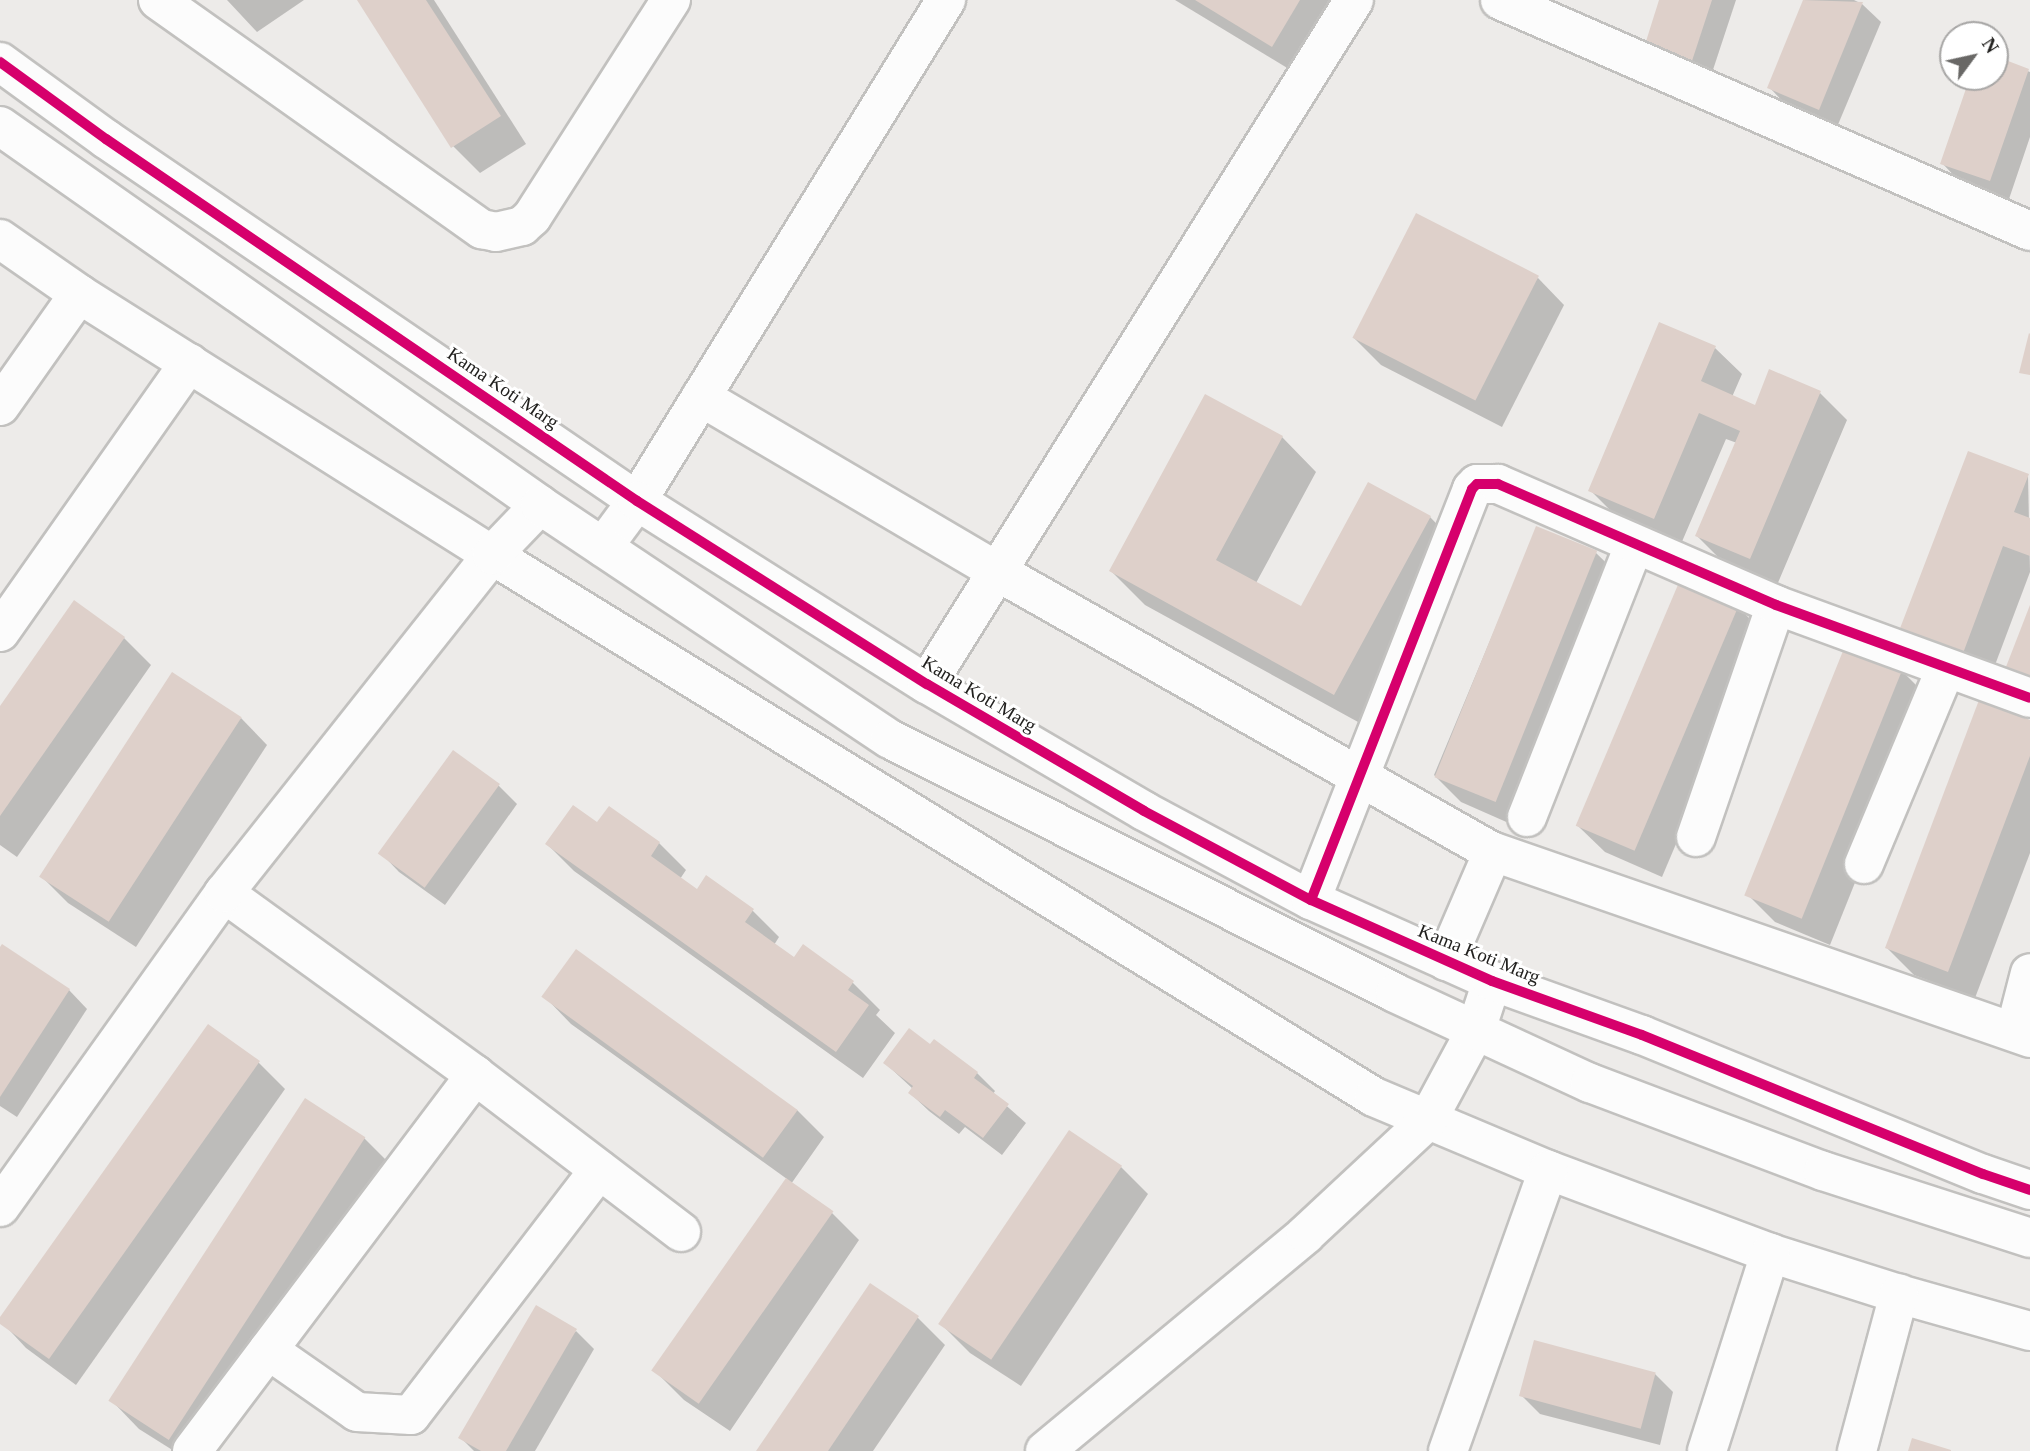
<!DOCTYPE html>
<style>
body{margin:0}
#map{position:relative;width:2030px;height:1451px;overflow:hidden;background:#edebe9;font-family:Georgia,serif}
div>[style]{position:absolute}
.shadow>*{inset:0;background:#0003}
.building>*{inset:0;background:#ded0ca;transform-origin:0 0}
.roads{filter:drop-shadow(2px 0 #c2c1bf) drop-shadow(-2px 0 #c2c1bf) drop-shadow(0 2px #c2c1bf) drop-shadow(0 -2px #c2c1bf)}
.minor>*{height:38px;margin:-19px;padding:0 19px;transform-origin:19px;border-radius:19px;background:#fcfcfc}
.tertiary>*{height:38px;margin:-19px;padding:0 19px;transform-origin:19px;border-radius:19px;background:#fcfcfc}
.cycleway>*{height:10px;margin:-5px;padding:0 5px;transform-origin:5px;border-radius:5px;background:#d6006c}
span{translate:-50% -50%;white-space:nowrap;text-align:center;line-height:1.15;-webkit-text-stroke:6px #fff;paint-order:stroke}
.street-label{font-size:19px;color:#22211f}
.north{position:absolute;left:1939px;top:21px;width:70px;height:70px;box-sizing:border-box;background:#fff;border:2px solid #a7a6a5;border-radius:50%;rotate:57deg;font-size:19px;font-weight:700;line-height:28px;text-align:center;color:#22211f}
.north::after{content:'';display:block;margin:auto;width:24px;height:32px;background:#696866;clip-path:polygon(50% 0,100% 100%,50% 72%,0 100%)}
</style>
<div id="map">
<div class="shadow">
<i style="clip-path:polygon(227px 0,304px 0,257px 32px)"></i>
<i style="clip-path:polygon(359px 0,434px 0,526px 144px,480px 173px,453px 146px)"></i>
<i style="clip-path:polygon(1175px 0,1355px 0,1307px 80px)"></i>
<i style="clip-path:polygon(1661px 0,1736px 0,1707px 88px,1662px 72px)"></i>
<i style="clip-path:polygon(1805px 0,1854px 0,1862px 4px,1881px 22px,1837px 127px,1787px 106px,1769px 87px)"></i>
<i style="clip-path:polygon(1995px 58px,2030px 72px,2030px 137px,2009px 199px,1960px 182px,1942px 163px,1972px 77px,1995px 77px)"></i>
<i style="clip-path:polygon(1538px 278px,1564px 305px,1502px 427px,1381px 365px,1354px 338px)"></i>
<i style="clip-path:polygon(1715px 348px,1742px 374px,1732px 397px,1756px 407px,1820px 393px,1847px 420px,1777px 585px,1724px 563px,1697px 536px,1737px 443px,1726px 439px,1681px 544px,1617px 517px,1590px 490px)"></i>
<i style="clip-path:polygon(1282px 437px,1316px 472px,1256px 583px,1301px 608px,1430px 517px,1464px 552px,1369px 728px,1145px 605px,1111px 571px)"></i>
<i style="clip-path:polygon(2028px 475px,2030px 572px,1989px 681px,1928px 658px)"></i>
<i style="clip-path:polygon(1537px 528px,1596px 553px,1623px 579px,1520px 828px,1461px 802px,1434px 775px)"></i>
<i style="clip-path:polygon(1738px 607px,1765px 634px,1662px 877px,1605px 852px,1578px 826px)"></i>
<i style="clip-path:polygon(124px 638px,151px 665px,17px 857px,0 845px,0 709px)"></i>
<i style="clip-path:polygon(1902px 671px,1929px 698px,1830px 945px,1775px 922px,1748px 895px)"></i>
<i style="clip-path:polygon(241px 718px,267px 745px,136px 947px,68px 903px,41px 876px)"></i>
<i style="clip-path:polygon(2030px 721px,2030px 853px,1975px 998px,1914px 975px,1887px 948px)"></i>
<i style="clip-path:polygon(453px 753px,499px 786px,517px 804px,445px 905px,399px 872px,381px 853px)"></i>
<i style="clip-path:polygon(598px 825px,659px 843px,686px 870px,680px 879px,697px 891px,752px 910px,779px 937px,774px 945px,795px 960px,804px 947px,853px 983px,880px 1010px,876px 1015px,895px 1033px,863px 1078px,574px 871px,547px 844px)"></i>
<i style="clip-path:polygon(0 950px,69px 990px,87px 1009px,17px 1117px,0 1106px)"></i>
<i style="clip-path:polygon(545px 997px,797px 1110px,824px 1137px,791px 1184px,832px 1213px,859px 1240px,730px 1431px,684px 1400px,657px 1373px,787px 1179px,571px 1024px)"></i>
<i style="clip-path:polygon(931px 1046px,977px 1073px,995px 1091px,993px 1094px,1026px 1123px,1002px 1155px,965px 1127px,959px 1134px,929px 1111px,910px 1093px,913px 1089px,885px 1063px)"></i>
<i style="clip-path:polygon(258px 1062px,285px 1089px,76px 1385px,26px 1348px,0 1320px)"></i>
<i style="clip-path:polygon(364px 1138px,391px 1165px,174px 1451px,139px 1429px,113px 1402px)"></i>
<i style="clip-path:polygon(1121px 1167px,1148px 1194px,1021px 1386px,970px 1353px,943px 1326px)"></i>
<i style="clip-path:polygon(871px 1286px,918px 1318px,945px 1345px,873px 1451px,758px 1451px)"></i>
<i style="clip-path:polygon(576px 1331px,594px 1349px,535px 1451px,474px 1451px,461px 1438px)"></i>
<i style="clip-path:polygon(1655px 1374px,1673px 1392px,1660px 1445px,1540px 1414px,1521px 1395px)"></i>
</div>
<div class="building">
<i style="clip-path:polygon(357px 0,426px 0,501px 116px,451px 148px)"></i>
<i style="clip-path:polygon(1195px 0,1300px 0,1272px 47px)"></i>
<i style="clip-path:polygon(1659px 0,1712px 0,1689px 70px,1642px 54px)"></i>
<i style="clip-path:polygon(1803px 0,1863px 2px,1819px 110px,1767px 88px)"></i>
<i style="clip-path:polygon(1995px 56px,2029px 69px,1990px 181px,1940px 164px,1970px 77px,1995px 77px)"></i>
<i style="left:1416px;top:213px;width:138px;height:140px;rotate:27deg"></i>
<i style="clip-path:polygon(1659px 322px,1716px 346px,1701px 381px,1755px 405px,1769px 369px,1821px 391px,1750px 559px,1695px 536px,1740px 431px,1699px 413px,1654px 519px,1588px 491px)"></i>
<i style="clip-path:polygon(2029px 333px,2030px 334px,2030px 375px,2019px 373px)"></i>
<i style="clip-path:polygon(1205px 394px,1283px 436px,1216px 560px,1301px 606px,1368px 482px,1431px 516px,1334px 695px,1109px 571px)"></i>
<i style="clip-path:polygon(1968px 451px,2029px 474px,2014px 512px,2030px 518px,2030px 556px,2003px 546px,1962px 656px,1899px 631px)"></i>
<i style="left:1536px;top:526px;width:66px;height:271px;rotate:22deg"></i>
<i style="left:1680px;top:580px;width:64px;height:267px;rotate:23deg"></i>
<i style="clip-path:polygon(74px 600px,125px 637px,0 816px,0 706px)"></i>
<i style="clip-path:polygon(2030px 605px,2030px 682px,2004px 672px)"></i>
<i style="left:1845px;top:646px;width:62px;height:269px;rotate:22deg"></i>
<i style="left:172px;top:672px;width:83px;height:244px;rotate:33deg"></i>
<i style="clip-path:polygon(1979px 700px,2030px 720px,2030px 756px,1948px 972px,1885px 948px)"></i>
<i style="left:453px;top:750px;width:58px;height:128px;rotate:36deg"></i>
<i style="clip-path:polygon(573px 805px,597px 822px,609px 806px,660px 842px,651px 856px,697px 889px,706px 875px,754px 909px,745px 922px,794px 957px,803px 944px,854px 981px,848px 990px,869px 1005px,836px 1052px,545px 844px)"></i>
<i style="clip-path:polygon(2px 944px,70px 989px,0 1097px,0 947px)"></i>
<i style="left:576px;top:949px;width:274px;height:59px;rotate:36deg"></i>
<i style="clip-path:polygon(208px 1024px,260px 1061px,49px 1359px,0 1324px,0 1317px)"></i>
<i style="clip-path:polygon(909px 1028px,930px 1044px,934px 1039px,978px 1072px,974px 1078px,1009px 1104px,983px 1138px,945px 1110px,940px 1117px,908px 1093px,913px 1086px,883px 1063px)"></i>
<i style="left:305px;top:1098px;width:72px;height:361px;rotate:33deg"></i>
<i style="left:1069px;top:1130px;width:64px;height:234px;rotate:34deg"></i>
<i style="left:786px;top:1178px;width:58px;height:235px;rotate:35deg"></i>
<i style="clip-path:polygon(870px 1283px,919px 1316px,828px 1451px,756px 1451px)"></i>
<i style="clip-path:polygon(536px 1305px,577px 1329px,506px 1451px,481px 1451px,458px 1438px)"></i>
<i style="left:1534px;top:1340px;width:126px;height:58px;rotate:15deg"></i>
<i style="clip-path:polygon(1912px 1438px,1951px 1450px,1951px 1451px,1908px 1451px)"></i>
</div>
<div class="roads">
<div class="minor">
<i style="left:158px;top:0;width:397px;rotate:35.3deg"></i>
<i style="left:482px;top:229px;width:14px;rotate:12deg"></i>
<i style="left:496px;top:232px;width:27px;rotate:-13deg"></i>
<i style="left:522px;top:226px;width:13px;rotate:-42deg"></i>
<i style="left:532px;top:217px;width:258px;rotate:-57.4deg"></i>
<i style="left:1500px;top:0;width:578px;rotate:23.55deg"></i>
<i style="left:0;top:239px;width:96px;rotate:34.8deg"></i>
<i style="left:79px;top:294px;width:489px;rotate:32.3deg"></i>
<i style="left:492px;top:555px;width:1035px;rotate:31.57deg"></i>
<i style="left:1374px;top:1097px;width:189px;rotate:22.8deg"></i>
<i style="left:1548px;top:1170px;width:237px;rotate:20.5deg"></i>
<i style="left:1770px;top:1253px;width:135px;rotate:17.6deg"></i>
<i style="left:1899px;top:1294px;width:136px;rotate:15.8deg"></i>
<i style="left:701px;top:397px;width:345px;rotate:30.5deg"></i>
<i style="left:998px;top:572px;width:566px;rotate:29.51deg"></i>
<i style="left:1491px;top:851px;width:571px;rotate:19.13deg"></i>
<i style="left:0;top:406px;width:137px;rotate:-54.8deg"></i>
<i style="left:603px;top:547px;width:57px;rotate:-53.5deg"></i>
<i style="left:637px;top:501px;width:589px;rotate:-58.34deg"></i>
<i style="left:0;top:632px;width:329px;rotate:-54.9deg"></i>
<i style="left:927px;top:684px;width:806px;rotate:-58.02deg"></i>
<i style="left:1527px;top:817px;width:292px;rotate:-68.5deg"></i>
<i style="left:1696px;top:837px;width:245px;rotate:-71deg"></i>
<i style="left:1864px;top:864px;width:212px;rotate:-67.3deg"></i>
<i style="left:224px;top:893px;width:310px;rotate:35.9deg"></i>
<i style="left:475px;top:1075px;width:259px;rotate:37.3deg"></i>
<i style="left:1311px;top:900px;width:441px;rotate:-68.6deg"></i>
<i style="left:1472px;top:489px;width:7px;rotate:-45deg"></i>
<i style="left:1477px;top:484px;width:21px"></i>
<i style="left:1498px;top:484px;width:303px;rotate:23.5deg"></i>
<i style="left:1776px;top:605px;width:270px;rotate:20.1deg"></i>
<i style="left:1446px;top:961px;width:119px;rotate:-66.7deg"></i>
<i style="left:2020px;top:1012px;width:40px;rotate:-75.6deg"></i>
<i style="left:0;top:1207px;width:386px;rotate:-54.5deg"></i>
<i style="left:224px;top:893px;width:431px;rotate:-51.6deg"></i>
<i style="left:492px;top:555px;width:69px;rotate:-46.2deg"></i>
<i style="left:268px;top:1350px;width:108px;rotate:34.9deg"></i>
<i style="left:357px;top:1412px;width:54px;rotate:3.2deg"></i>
<i style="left:411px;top:1415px;width:309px;rotate:-52.5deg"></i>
<i style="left:192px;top:1451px;width:471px;rotate:-53deg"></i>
<i style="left:1045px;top:1451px;width:339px;rotate:-39.7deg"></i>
<i style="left:1306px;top:1234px;width:166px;rotate:-43deg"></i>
<i style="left:1427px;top:1121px;width:103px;rotate:-61.7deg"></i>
<i style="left:1476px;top:1030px;width:52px;rotate:-71.9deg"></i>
<i style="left:1448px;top:1451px;width:298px;rotate:-70.4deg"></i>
<i style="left:1707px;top:1451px;width:208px;rotate:-72.3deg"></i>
<i style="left:1857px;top:1451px;width:163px;rotate:-75deg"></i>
</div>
<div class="tertiary">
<i style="left:0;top:62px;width:131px;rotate:36deg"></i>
<i style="left:106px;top:139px;width:643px;rotate:34.28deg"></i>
<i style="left:637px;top:501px;width:343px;rotate:32.3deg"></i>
<i style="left:927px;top:684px;width:251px;rotate:30.3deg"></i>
<i style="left:1144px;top:811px;width:189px;rotate:28.1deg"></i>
<i style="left:1311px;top:900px;width:198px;rotate:24.1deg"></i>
<i style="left:1492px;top:981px;width:159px;rotate:19.8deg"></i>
<i style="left:1642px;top:1035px;width:368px;rotate:22.2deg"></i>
<i style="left:1983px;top:1174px;width:50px;rotate:18.8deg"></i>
<i style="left:0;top:126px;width:660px;rotate:35.06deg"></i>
<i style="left:540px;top:505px;width:421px;rotate:33.8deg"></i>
<i style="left:890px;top:739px;width:565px;rotate:26.7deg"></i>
<i style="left:1395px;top:993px;width:215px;rotate:24.8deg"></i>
<i style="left:1590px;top:1083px;width:249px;rotate:20.7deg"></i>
<i style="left:1823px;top:1171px;width:218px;rotate:17.9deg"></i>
</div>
</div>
<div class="cycleway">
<i style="left:0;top:62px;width:131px;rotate:36deg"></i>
<i style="left:106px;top:139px;width:643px;rotate:34.28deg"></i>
<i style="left:637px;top:501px;width:343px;rotate:32.3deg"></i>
<i style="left:927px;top:684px;width:251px;rotate:30.3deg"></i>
<i style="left:1144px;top:811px;width:189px;rotate:28.1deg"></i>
<i style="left:1311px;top:900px;width:198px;rotate:24.1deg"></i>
<i style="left:1492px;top:981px;width:159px;rotate:19.8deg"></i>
<i style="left:1642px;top:1035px;width:368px;rotate:22.2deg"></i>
<i style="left:1983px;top:1174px;width:50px;rotate:18.8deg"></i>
<i style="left:1311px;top:900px;width:441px;rotate:-68.6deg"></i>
<i style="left:1472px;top:489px;width:7px;rotate:-45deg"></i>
<i style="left:1477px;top:484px;width:21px"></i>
<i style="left:1498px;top:484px;width:303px;rotate:23.5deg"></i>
<i style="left:1776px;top:605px;width:270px;rotate:20.1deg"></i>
</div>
<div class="street-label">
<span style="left:503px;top:388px;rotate:34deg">Kama Koti Marg</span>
<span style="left:979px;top:694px;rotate:31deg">Kama Koti Marg</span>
<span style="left:1479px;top:954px;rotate:22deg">Kama Koti Marg</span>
</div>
<div class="north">N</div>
</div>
